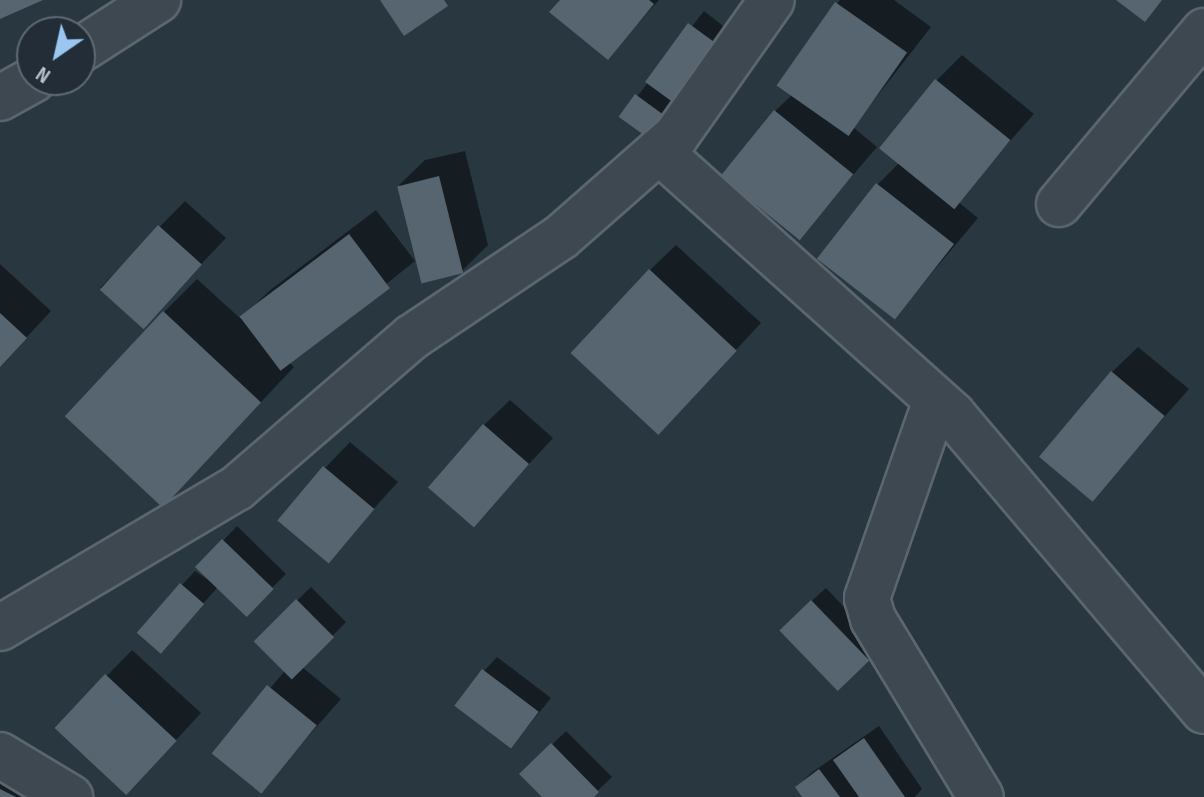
<!DOCTYPE html>
<style>
body{margin:0}
#map{position:relative;width:1204px;height:797px;overflow:hidden;background:#293741;font-family:"Sofia Sans Condensed",sans-serif}
div>[style]{position:absolute}
.shadow>*{inset:0;background:#0007;transform-origin:0 0}
.building>*{inset:0;background:#576571;transform-origin:0 0}
.roads{filter:drop-shadow(2px 0 #5b666f) drop-shadow(-2px 0 #5b666f) drop-shadow(0 2px #5b666f) drop-shadow(0 -2px #5b666f)}
.minor>*{height:44px;margin:-22px;padding:0 22px;transform-origin:22px;border-radius:22px;background:#3d4851}
span{translate:-50% -50%;white-space:nowrap;text-align:center;line-height:1.15;-webkit-text-stroke:6px #222d37;paint-order:stroke}
.north{position:absolute;left:16px;top:16px;width:80px;height:80px;box-sizing:border-box;background:#222d37;border:2px solid #5f6972;border-radius:50%;rotate:214deg;font-size:22px;font-weight:700;line-height:32px;text-align:center;color:#bac3cb}
.north::after{content:'';display:block;margin:auto;width:28px;height:36px;background:#99c7f2;clip-path:polygon(50% 0,100% 100%,50% 72%,0 100%)}
</style>
<div id="map">
<div class="shadow">
<i style="clip-path:polygon(562px 0,659px 0,608px 57px)"></i>
<i style="clip-path:polygon(840px 0,894px 0,931px 27px,853px 127px,877px 147px,800px 237px,775px 111px,792px 95px,778px 84px)"></i>
<i style="left:704px;top:11px;width:33px;height:134px;rotate:38deg"></i>
<i style="clip-path:polygon(962px 55px,1034px 114px,957px 201px,978px 218px,895px 317px,877px 185px,899px 163px,936px 81px)"></i>
<i style="clip-path:polygon(465px 151px,488px 245px,462px 271px,399px 185px,425px 160px)"></i>
<i style="clip-path:polygon(185px 201px,226px 238px,167px 300px,100px 288px)"></i>
<i style="clip-path:polygon(376px 210px,415px 261px,289px 362px,294px 367px,165px 504px,164px 312px,197px 279px,241px 319px,269px 291px)"></i>
<i style="clip-path:polygon(676px 245px,761px 323px,684px 406px,650px 270px)"></i>
<i style="clip-path:polygon(0 264px,51px 311px,0 366px)"></i>
<i style="clip-path:polygon(1138px 347px,1189px 389px,1093px 498px,1112px 372px)"></i>
<i style="clip-path:polygon(510px 400px,553px 438px,474px 524px,484px 425px)"></i>
<i style="clip-path:polygon(350px 442px,398px 482px,328px 559px,325px 468px)"></i>
<i style="clip-path:polygon(237px 526px,286px 574px,246px 614px,218px 587px,172px 638px,138px 632px,195px 571px,217px 586px,198px 567px)"></i>
<i style="clip-path:polygon(311px 587px,346px 622px,302px 667px,341px 699px,260px 791px,214px 753px,285px 671px,256px 641px)"></i>
<i style="clip-path:polygon(826px 588px,881px 646px,837px 688px,795px 616px)"></i>
<i style="clip-path:polygon(132px 650px,201px 713px,152px 766px,57px 727px)"></i>
<i style="clip-path:polygon(497px 657px,551px 698px,511px 747px,484px 671px)"></i>
<i style="clip-path:polygon(879px 726px,922px 789px,915px 797px,805px 797px,797px 787px,811px 773px)"></i>
<i style="clip-path:polygon(566px 731px,612px 777px,591px 797px,545px 797px,522px 774px)"></i>
<i style="clip-path:polygon(0 779px,82px 797px,0 797px)"></i>
</div>
<div class="building">
<i style="clip-path:polygon(0 0,43px 0,0 19px)"></i>
<i style="clip-path:polygon(380px 0,444px 0,448px 6px,404px 36px)"></i>
<i style="clip-path:polygon(560px 0,649px 0,654px 4px,608px 60px,549px 12px)"></i>
<i style="clip-path:polygon(1116px 0,1162px 0,1145px 22px)"></i>
<i style="left:835px;top:2px;width:88px;height:102px;rotate:35deg"></i>
<i style="left:688px;top:23px;width:37px;height:73px;rotate:36deg"></i>
<i style="left:935px;top:79px;width:97px;height:89px;rotate:39deg"></i>
<i style="left:635px;top:94px;width:36px;height:28px;rotate:36deg"></i>
<i style="left:774px;top:110px;width:102px;height:85px;rotate:39deg"></i>
<i style="left:439px;top:176px;width:100px;height:43px;rotate:76deg"></i>
<i style="left:876px;top:183px;width:99px;height:96px;rotate:38deg"></i>
<i style="left:158px;top:225px;width:59px;height:87px;rotate:42deg"></i>
<i style="left:349px;top:234px;width:68px;height:137px;rotate:53deg"></i>
<i style="left:649px;top:269px;width:120px;height:115px;rotate:43deg"></i>
<i style="left:163px;top:311px;width:134px;height:144px;rotate:43deg"></i>
<i style="clip-path:polygon(0 313px,27px 338px,0 367px)"></i>
<i style="left:1111px;top:371px;width:70px;height:112px;rotate:40deg"></i>
<i style="left:483px;top:424px;width:61px;height:84px;rotate:41deg"></i>
<i style="left:323px;top:466px;width:67px;height:71px;rotate:40deg"></i>
<i style="left:222px;top:539px;width:72px;height:39px;rotate:44deg"></i>
<i style="left:180px;top:583px;width:32px;height:66px;rotate:41deg"></i>
<i style="left:296px;top:599px;width:54px;height:60px;rotate:45deg"></i>
<i style="left:811px;top:600px;width:84px;height:44px;rotate:46deg"></i>
<i style="left:482px;top:669px;width:71px;height:46px;rotate:37deg"></i>
<i style="left:105px;top:674px;width:98px;height:74px;rotate:43deg"></i>
<i style="left:267px;top:685px;width:64px;height:88px;rotate:39deg"></i>
<i style="clip-path:polygon(864px 738px,905px 797px,859px 797px,833px 760px)"></i>
<i style="clip-path:polygon(551px 743px,599px 792px,594px 797px,542px 797px,519px 774px)"></i>
<i style="clip-path:polygon(819px 769px,840px 797px,802px 797px,795px 787px)"></i>
<i style="clip-path:polygon(0 789px,16px 797px,0 797px)"></i>
</div>
<div class="roads">
<div class="minor">
<i style="left:80px;top:50px;width:93px;rotate:-32.7deg"></i>
<i style="left:0;top:98px;width:38px;rotate:-29deg"></i>
<i style="left:659px;top:151px;width:395px;rotate:41.9deg"></i>
<i style="left:953px;top:415px;width:388px;rotate:49.7deg"></i>
<i style="left:1059px;top:204px;width:226px;rotate:-50deg"></i>
<i style="left:936px;top:400px;width:210px;rotate:109.2deg"></i>
<i style="left:867px;top:598px;width:22px;rotate:74deg"></i>
<i style="left:873px;top:619px;width:208px;rotate:58.8deg"></i>
<i style="left:0;top:628px;width:275px;rotate:-30.6deg"></i>
<i style="left:237px;top:488px;width:231px;rotate:-40.8deg"></i>
<i style="left:412px;top:337px;width:179px;rotate:-33.9deg"></i>
<i style="left:561px;top:237px;width:153px;rotate:-41.3deg"></i>
<i style="left:676px;top:136px;width:166px;rotate:-54.8deg"></i>
<i style="left:0;top:755px;width:82px;rotate:31deg"></i>
</div>
</div>
<div class="north">N</div>
</div>
